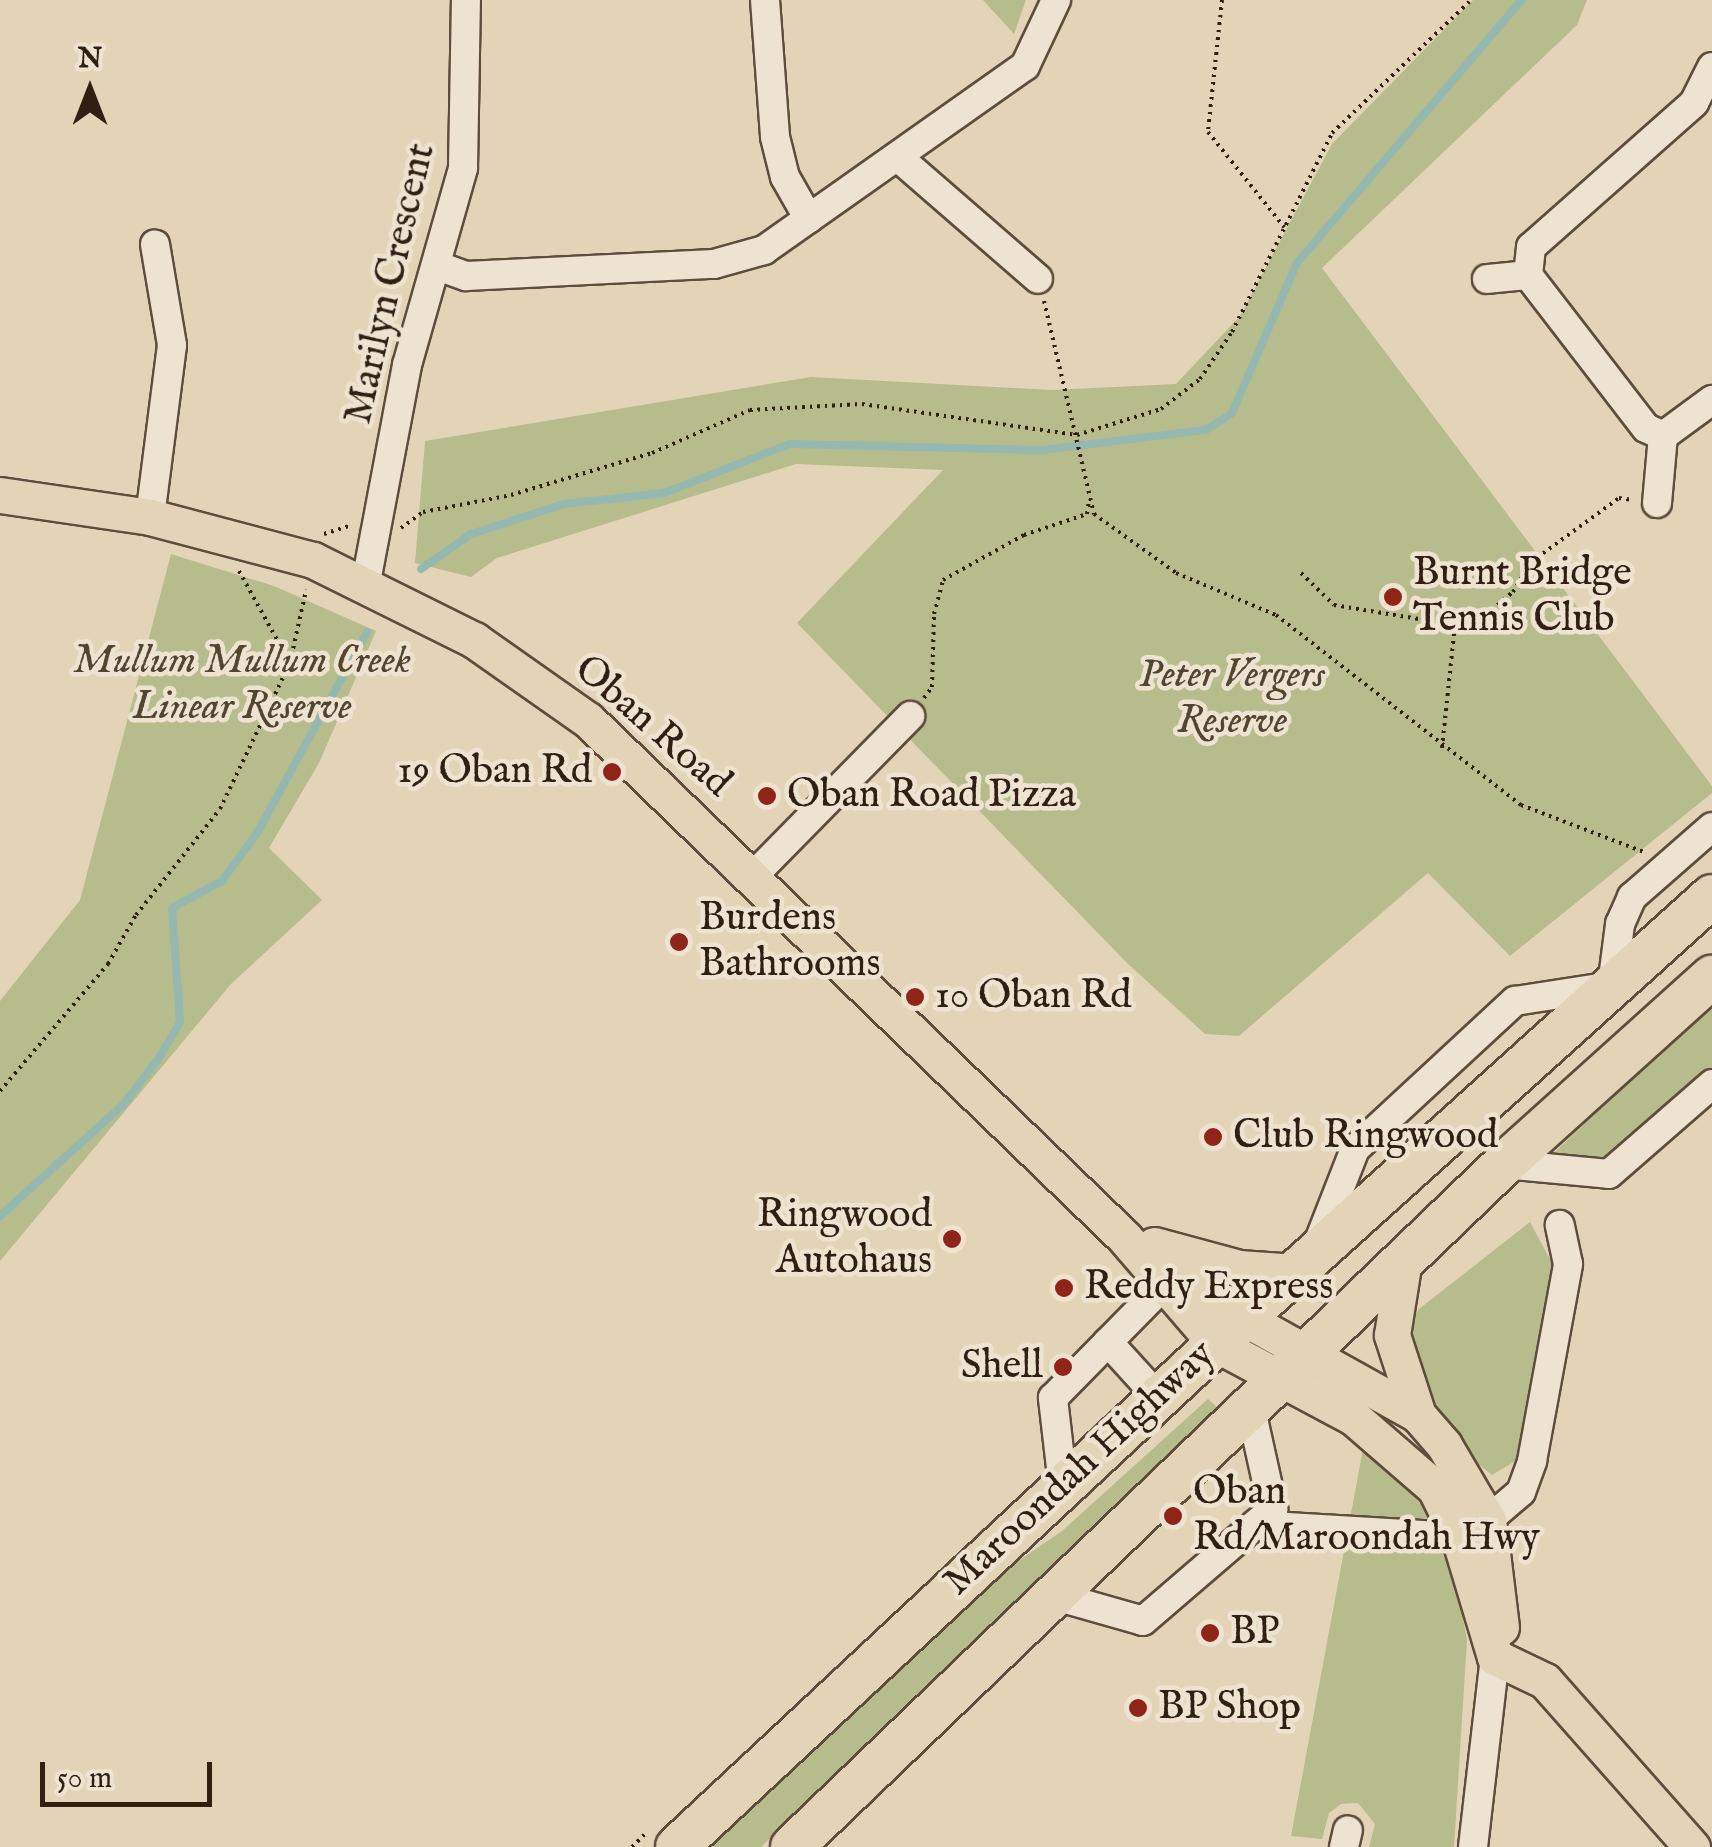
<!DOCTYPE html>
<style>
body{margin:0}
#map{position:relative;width:1712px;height:1847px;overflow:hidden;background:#e4d4b7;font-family:"IM FELL English",serif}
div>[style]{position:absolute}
.green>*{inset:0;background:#b7bc8c}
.stream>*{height:8px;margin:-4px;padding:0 4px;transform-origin:4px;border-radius:4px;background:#95b8b0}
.path>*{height:4px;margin-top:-2px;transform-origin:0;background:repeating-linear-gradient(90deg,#311f13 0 2.5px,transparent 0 7.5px)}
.roads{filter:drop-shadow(2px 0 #5e4c3c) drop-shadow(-2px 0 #5e4c3c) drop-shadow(0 2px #5e4c3c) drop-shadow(0 -2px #5e4c3c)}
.minor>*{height:28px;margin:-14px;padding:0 14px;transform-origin:14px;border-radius:14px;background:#ede3d0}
.major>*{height:35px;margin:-17.5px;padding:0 17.5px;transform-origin:17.5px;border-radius:17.5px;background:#e4d4b7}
.highway>*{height:42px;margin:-21px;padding:0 21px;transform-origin:21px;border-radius:21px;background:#e4d4b7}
.dots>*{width:28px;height:28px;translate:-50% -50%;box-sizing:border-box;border:5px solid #ede3d0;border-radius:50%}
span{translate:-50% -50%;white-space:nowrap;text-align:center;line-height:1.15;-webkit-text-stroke:9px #ede3d0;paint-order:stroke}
.street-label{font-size:40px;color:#311f13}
.poi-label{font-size:40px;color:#311f13}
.left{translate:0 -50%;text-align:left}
.right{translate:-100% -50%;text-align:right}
.park-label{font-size:40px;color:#524631;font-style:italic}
.north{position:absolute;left:40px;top:40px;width:100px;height:100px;-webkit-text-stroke:8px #ede3d0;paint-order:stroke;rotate:0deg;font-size:28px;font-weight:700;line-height:40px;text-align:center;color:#311f13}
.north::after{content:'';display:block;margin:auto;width:35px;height:45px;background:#311f13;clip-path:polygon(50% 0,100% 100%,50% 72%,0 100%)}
.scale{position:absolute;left:40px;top:1762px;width:172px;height:45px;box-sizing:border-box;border:5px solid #311f13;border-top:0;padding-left:12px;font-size:30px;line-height:35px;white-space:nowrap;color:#311f13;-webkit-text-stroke:8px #ede3d0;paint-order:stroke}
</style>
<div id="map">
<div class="green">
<i style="clip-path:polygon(983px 0,1026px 0,1014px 34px)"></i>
<i style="clip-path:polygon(1473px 0,1587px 0,1577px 25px,1322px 268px,1712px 786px,1712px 793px,1510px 956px,1428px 873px,1239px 1036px,1205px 1034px,1127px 963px,797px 623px,943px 470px,796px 464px,497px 558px,471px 577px,415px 563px,425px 441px,811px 377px,1051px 390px,1176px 384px,1240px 316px,1332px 144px)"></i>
<i style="clip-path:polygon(171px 554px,274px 586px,376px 631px,319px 763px,269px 848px,322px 900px,231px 984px,0 1261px,0 1001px,80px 900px)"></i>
<i style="clip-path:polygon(1712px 1002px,1712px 1068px,1608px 1160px,1557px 1159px,1554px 1153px)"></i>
<i style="clip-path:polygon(1530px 1222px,1553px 1265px,1517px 1460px,1492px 1475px,1473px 1460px,1420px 1384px,1406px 1327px,1419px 1309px)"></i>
<i style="clip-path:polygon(1208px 1399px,1222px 1412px,761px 1847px,707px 1847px,983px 1585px,1062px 1531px)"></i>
<i style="clip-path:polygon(1363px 1449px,1389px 1466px,1436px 1522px,1458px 1590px,1467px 1640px,1454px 1847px,1369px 1847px,1375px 1824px,1358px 1803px,1341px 1804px,1329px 1813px,1322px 1839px,1291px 1836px)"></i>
</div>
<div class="stream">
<i style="left:421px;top:569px;width:61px;rotate:-35deg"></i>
<i style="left:471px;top:534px;width:98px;rotate:-17.9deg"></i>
<i style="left:564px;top:504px;width:101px;rotate:-6.3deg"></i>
<i style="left:664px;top:493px;width:135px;rotate:-21.3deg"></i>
<i style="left:790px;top:444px;width:252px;rotate:1.4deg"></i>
<i style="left:1042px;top:450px;width:165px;rotate:-7deg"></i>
<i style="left:1206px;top:430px;width:31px;rotate:-33deg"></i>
<i style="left:1232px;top:413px;width:163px;rotate:-66.6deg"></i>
<i style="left:1297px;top:263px;width:346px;rotate:-49.5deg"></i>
<i style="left:0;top:1216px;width:167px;rotate:-42.1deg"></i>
<i style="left:124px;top:1104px;width:61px;rotate:-52.9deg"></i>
<i style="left:161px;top:1055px;width:38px;rotate:-60deg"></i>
<i style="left:180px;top:1022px;width:114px;rotate:-94deg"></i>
<i style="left:172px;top:908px;width:57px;rotate:-28.4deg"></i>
<i style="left:222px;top:881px;width:59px;rotate:-53.9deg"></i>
<i style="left:257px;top:833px;width:229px;rotate:-61.3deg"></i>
</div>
<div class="path">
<i style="left:1222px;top:0;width:133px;rotate:96.1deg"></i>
<i style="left:1208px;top:132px;width:122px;rotate:51.3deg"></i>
<i style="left:1044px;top:301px;width:219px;rotate:76.8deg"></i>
<i style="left:1094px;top:514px;width:101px;rotate:35.7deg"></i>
<i style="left:1176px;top:573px;width:108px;rotate:22.8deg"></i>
<i style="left:1276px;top:615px;width:310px;rotate:37.8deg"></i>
<i style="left:1521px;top:805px;width:132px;rotate:20.9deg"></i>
<i style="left:401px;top:528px;width:27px;rotate:-36deg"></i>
<i style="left:423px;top:512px;width:90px;rotate:-10.9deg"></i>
<i style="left:511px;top:495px;width:147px;rotate:-16.6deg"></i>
<i style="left:652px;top:453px;width:107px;rotate:-23.7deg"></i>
<i style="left:750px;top:410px;width:112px;rotate:-3.1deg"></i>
<i style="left:862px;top:404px;width:217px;rotate:8.2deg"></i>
<i style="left:1077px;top:435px;width:88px;rotate:-17.2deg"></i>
<i style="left:1161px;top:409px;width:49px;rotate:-37.6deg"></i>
<i style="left:1200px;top:379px;width:57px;rotate:-55.8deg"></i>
<i style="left:1232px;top:332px;width:223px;rotate:-63.3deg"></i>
<i style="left:1332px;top:133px;width:192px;rotate:-43.7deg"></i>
<i style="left:324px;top:534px;width:29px;rotate:-18deg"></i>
<i style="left:239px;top:571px;width:105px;rotate:61deg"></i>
<i style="left:1301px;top:573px;width:46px;rotate:44.1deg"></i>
<i style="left:1334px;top:605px;width:123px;rotate:9.4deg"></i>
<i style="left:924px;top:698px;width:14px;rotate:-54deg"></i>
<i style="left:932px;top:687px;width:73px;rotate:-88.4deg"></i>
<i style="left:934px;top:614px;width:35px;rotate:-75deg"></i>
<i style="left:943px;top:580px;width:93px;rotate:-29.1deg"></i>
<i style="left:1024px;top:535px;width:66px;rotate:-18.4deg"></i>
<i style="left:1087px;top:514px;width:14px;rotate:-82deg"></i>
<i style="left:1442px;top:748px;width:124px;rotate:-84deg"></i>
<i style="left:1455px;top:625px;width:40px;rotate:-22deg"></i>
<i style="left:1492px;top:610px;width:28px;rotate:-41deg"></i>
<i style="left:1513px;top:592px;width:35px;rotate:-59deg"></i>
<i style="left:1531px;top:562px;width:109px;rotate:-36deg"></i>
<i style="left:1619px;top:498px;width:14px;rotate:8deg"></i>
<i style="left:0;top:1091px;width:167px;rotate:-49.6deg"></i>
<i style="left:108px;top:964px;width:56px;rotate:-60.3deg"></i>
<i style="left:136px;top:915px;width:135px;rotate:-51.6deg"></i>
<i style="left:220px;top:809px;width:162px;rotate:-64.4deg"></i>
<i style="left:290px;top:663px;width:75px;rotate:-77.6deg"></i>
<i style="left:632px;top:1847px;width:21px;rotate:-45deg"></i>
</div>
<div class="roads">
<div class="minor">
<i style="left:765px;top:0;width:137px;rotate:85.8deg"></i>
<i style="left:775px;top:137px;width:41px;rotate:76deg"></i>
<i style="left:785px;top:177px;width:48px;rotate:60.3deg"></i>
<i style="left:1712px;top:67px;width:40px;rotate:116.6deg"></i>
<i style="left:1694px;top:103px;width:217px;rotate:138.5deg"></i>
<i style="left:1531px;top:247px;width:28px;rotate:96deg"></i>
<i style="left:1528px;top:275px;width:193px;rotate:52.4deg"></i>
<i style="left:1646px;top:428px;width:19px;rotate:25deg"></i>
<i style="left:1663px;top:436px;width:61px;rotate:-36.3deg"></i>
<i style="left:899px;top:158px;width:184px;rotate:41deg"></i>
<i style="left:438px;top:266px;width:30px;rotate:20deg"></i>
<i style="left:466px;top:276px;width:248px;rotate:-2.8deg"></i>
<i style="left:714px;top:264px;width:52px;rotate:-15.6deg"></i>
<i style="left:764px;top:250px;width:319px;rotate:-35.2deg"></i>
<i style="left:1025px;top:66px;width:73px;rotate:-64.8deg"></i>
<i style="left:1487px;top:279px;width:41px;rotate:-5.6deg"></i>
<i style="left:1657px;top:503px;width:67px;rotate:-84.9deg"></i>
<i style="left:150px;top:517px;width:173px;rotate:-82.7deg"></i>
<i style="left:172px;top:345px;width:102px;rotate:-99.6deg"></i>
<i style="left:366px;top:582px;width:221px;rotate:-79.3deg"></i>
<i style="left:407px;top:365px;width:205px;rotate:-74.1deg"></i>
<i style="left:463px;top:168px;width:168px;rotate:-89deg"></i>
<i style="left:754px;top:875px;width:223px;rotate:-45.5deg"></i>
<i style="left:1504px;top:1164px;width:105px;rotate:5.4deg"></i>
<i style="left:1609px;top:1174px;width:137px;rotate:-41.1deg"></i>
<i style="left:1317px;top:1246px;width:104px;rotate:-68.6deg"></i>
<i style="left:1355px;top:1149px;width:218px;rotate:-42.8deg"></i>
<i style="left:1515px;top:1001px;width:98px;rotate:-8.8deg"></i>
<i style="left:1612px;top:986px;width:63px;rotate:-82.6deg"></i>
<i style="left:1620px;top:924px;width:30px;rotate:-66deg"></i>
<i style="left:1632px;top:897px;width:106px;rotate:-41.2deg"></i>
<i style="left:1108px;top:1342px;width:74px;rotate:47.7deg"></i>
<i style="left:1063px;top:1485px;width:88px;rotate:-96.6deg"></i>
<i style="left:1053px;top:1398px;width:156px;rotate:-45.5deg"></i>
<i style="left:1488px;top:1520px;width:43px;rotate:-40.3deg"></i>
<i style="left:1521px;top:1492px;width:33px;rotate:-70deg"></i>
<i style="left:1532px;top:1461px;width:200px;rotate:-79.6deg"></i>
<i style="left:1568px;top:1264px;width:40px;rotate:-102deg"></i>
<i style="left:1255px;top:1525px;width:204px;rotate:3.4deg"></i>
<i style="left:1059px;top:1597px;width:87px;rotate:15.9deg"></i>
<i style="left:1143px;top:1621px;width:172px;rotate:-40.7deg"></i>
<i style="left:1273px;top:1509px;width:101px;rotate:-102.5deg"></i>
<i style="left:1344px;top:1847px;width:17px;rotate:-77deg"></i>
<i style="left:1473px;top:1847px;width:191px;rotate:-83.4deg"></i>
</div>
<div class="major">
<i style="left:0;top:495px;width:152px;rotate:8.3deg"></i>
<i style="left:150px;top:517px;width:169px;rotate:14.8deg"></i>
<i style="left:313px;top:560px;width:180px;rotate:26.4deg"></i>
<i style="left:474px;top:640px;width:139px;rotate:35.1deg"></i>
<i style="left:588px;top:720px;width:745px;rotate:43.97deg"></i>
<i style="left:1124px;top:1237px;width:141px;rotate:49.3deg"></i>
<i style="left:1216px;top:1344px;width:155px;rotate:28.1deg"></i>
<i style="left:1353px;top:1417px;width:108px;rotate:40.9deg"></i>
<i style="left:1435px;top:1488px;width:55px;rotate:63.9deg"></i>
<i style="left:1459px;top:1537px;width:125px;rotate:73.3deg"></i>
<i style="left:1154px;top:1245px;width:88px;rotate:15.1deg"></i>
<i style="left:1239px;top:1268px;width:57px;rotate:4deg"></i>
<i style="left:1150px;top:1254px;width:114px;rotate:34.2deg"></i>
<i style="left:1244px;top:1318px;width:199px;rotate:29.1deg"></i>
<i style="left:1418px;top:1415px;width:40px;rotate:49deg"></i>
<i style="left:1444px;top:1445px;width:87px;rotate:59.6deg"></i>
<i style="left:1488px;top:1520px;width:108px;rotate:83.1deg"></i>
<i style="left:1404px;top:1260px;width:76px;rotate:99.1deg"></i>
<i style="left:1392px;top:1335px;width:84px;rotate:72deg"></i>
<i style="left:1495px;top:1657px;width:55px;rotate:25.6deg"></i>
<i style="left:1545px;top:1681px;width:222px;rotate:48.5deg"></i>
</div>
<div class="highway">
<i style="left:677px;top:1847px;width:775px;rotate:-43.01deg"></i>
<i style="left:1244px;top:1318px;width:630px;rotate:-42.04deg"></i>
<i style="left:792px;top:1847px;width:987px;rotate:-43.81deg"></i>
<i style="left:1504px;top:1164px;width:280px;rotate:-42deg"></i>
</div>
</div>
<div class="dots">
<i style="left:1393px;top:597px;background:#8f2418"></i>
<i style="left:612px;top:772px;background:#8f2418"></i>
<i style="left:767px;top:796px;background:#8f2418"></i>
<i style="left:679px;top:942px;background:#8f2418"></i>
<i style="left:915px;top:997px;background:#8f2418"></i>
<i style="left:1213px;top:1137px;background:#8f2418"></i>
<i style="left:952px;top:1239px;background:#8f2418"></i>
<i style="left:1064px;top:1288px;background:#8f2418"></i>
<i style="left:1063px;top:1367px;background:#8f2418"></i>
<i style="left:1173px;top:1516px;background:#8f2418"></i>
<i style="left:1210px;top:1633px;background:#8f2418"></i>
<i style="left:1138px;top:1708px;background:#8f2418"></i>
</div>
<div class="street-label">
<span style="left:391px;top:284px;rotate:-77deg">Marilyn Crescent</span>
<span style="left:652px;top:727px;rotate:41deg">Oban Road</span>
<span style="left:1080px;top:1469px;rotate:-43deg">Maroondah Highway</span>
</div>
<div class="poi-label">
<span class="left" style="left:1413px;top:597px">Burnt Bridge<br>Tennis Club</span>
<span class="right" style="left:592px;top:772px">19 Oban Rd</span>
<span class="left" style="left:787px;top:796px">Oban Road Pizza</span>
<span class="left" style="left:699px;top:942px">Burdens<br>Bathrooms</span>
<span class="left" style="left:935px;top:997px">10 Oban Rd</span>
<span class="left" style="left:1233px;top:1137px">Club Ringwood</span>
<span class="right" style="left:932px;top:1239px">Ringwood<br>Autohaus</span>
<span class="left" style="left:1084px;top:1288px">Reddy Express</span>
<span class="right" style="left:1043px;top:1367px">Shell</span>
<span class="left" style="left:1193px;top:1516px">Oban<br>Rd/Maroondah Hwy</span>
<span class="left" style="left:1230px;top:1633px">BP</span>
<span class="left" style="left:1158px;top:1708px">BP Shop</span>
</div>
<div class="park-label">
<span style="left:242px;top:685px">Mullum Mullum Creek<br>Linear Reserve</span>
<span style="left:1232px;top:699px">Peter Vergers<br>Reserve</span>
</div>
<div class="north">N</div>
<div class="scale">50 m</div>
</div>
